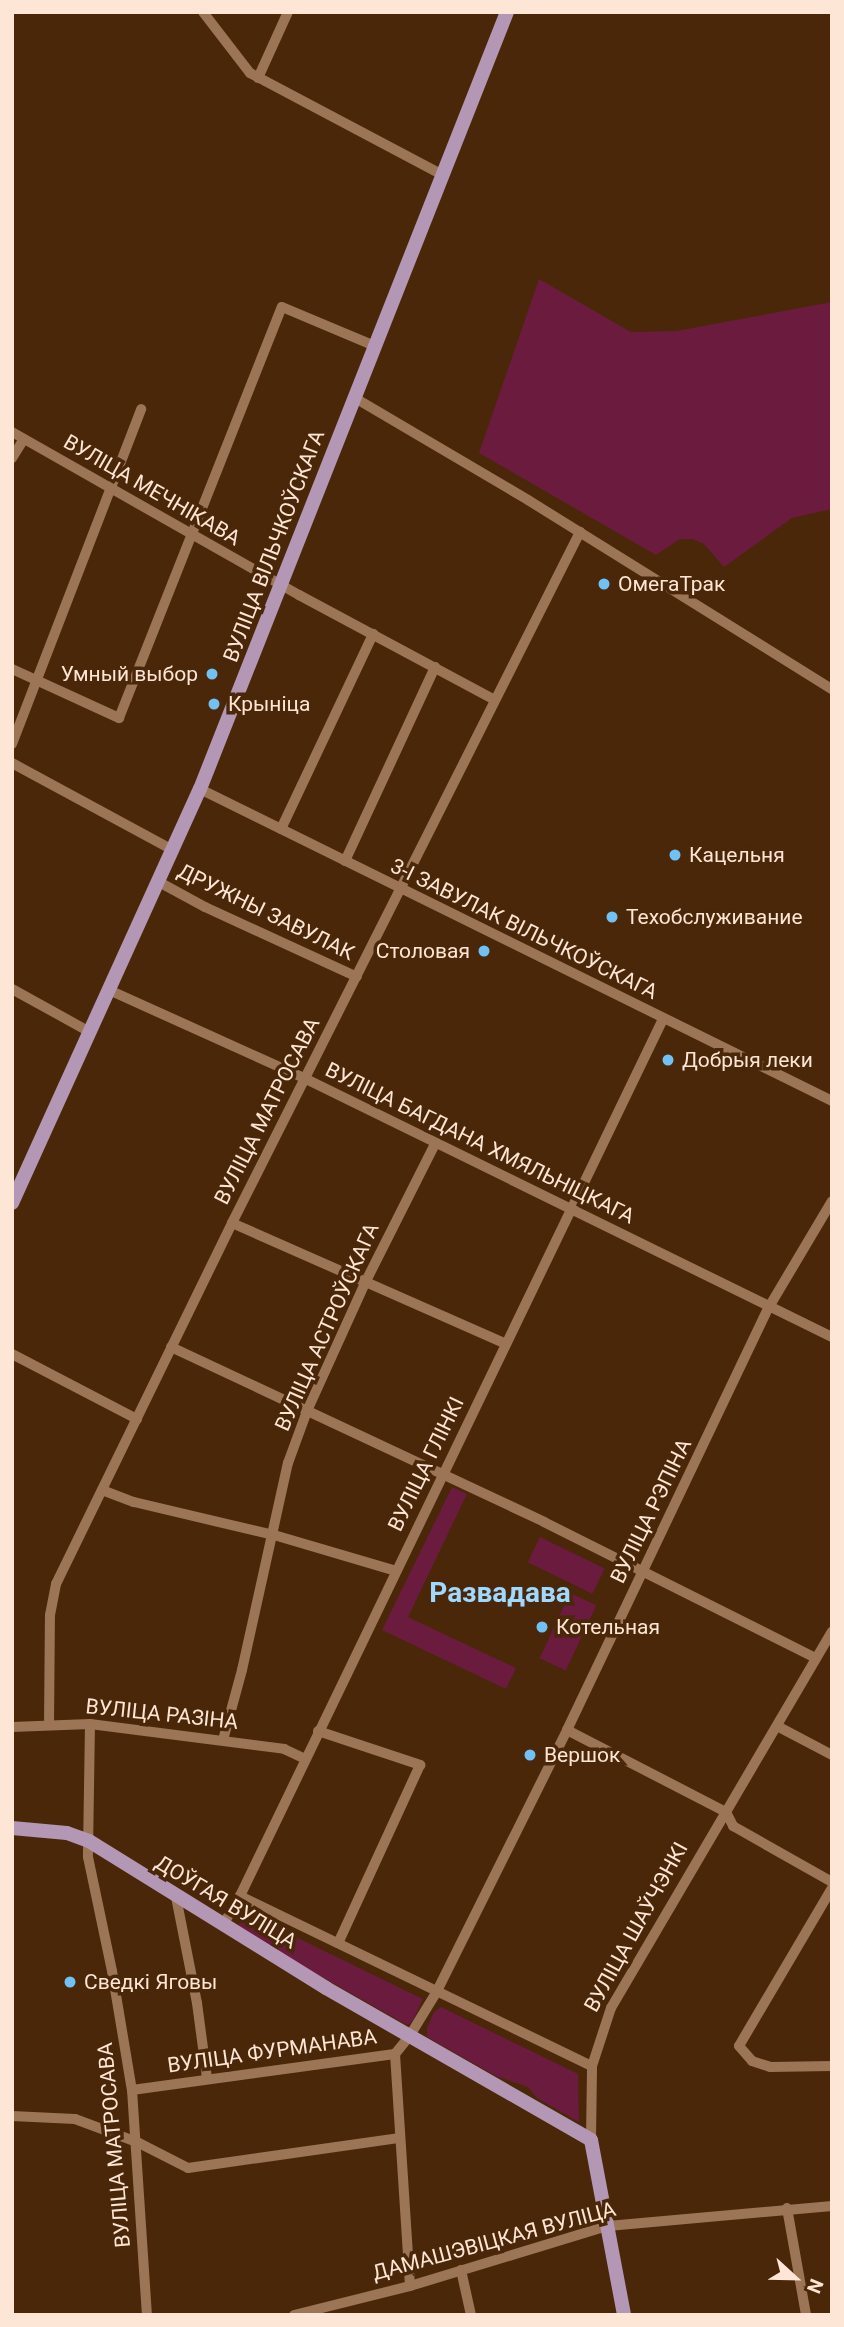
<!DOCTYPE html>
<meta charset="utf-8">
<style>
body{margin:0}
#map{position:relative;width:844px;height:2327px;overflow:hidden;background:#4a2709;font-family:Roboto,sans-serif}
div>[style]{position:absolute}
.green>*{inset:0;background:#6a1b3e;transform-origin:0 0}
.minor>*{height:10px;margin:-5px;padding:0 5px;transform-origin:5px;border-radius:5px;background:#9c7456}
.major>*{height:14px;margin:-7px;padding:0 7px;transform-origin:7px;border-radius:7px;background:#b397b4}
.dots>*{width:19px;height:19px;translate:-50% -50%;box-sizing:border-box;border:4px solid #4a2709;border-radius:50%}
span{translate:-50% -50%;white-space:nowrap;text-align:center;line-height:1.15;-webkit-text-stroke:7px #4a2709;paint-order:stroke}
.street-label{font-size:21px;color:#fde6d5}
.poi-label{font-size:21px;color:#fde6d5}
.left{translate:0 -50%;text-align:left}
.right{translate:-100% -50%;text-align:right}
.district-label{font-size:28px;color:#9fd9ff;font-weight:700}
.frame{position:absolute;inset:0;border:14px solid #fde6d5;pointer-events:none}
.north{position:absolute;left:760px;top:2243px;width:70px;height:70px;-webkit-text-stroke:5px #4a2709;paint-order:stroke;rotate:112deg;font-size:19px;font-weight:700;line-height:28px;text-align:center;color:#fde6d5}
.north::after{content:'';display:block;margin:auto;width:24px;height:32px;background:#fde6d5;clip-path:polygon(50% 0,100% 100%,50% 72%,0 100%)}
</style>
<div id="map">
<div class="green">
<i style="clip-path:polygon(539px 279px,631px 332px,676px 331px,832px 302px,832px 509px,792px 518px,724px 567px,704px 544px,692px 539px,680px 539px,656px 555px,479px 453px)"></i>
<i style="clip-path:polygon(452px 1487px,467px 1494px,408px 1617px,516px 1668px,506px 1689px,382px 1630px)"></i>
<i style="left:540px;top:1537px;width:72px;height:28px;rotate:26deg"></i>
<i style="left:570px;top:1593px;width:29px;height:72px;rotate:25deg"></i>
<i style="clip-path:polygon(244px 1912px,423px 1999px,412px 2022px,407px 2025px,237px 1929px)"></i>
<i style="clip-path:polygon(441px 2007px,578px 2074px,579px 2122px,537px 2098px,528px 2087px,496px 2076px,427px 2037px,427px 2028px,434px 2012px)"></i>
</div>
<div class="minor">
<i style="left:203px;top:12px;width:77px;rotate:52.4deg"></i>
<i style="left:250px;top:73px;width:218px;rotate:27.9deg"></i>
<i style="left:258px;top:78px;width:72px;rotate:-65.6deg"></i>
<i style="left:355px;top:398px;width:201px;rotate:30.5deg"></i>
<i style="left:528px;top:500px;width:358px;rotate:31.9deg"></i>
<i style="left:12px;top:432px;width:330px;rotate:29.6deg"></i>
<i style="left:299px;top:595px;width:222px;rotate:28.2deg"></i>
<i style="left:12px;top:458px;width:22px;rotate:-58deg"></i>
<i style="left:12px;top:669px;width:118px;rotate:24.6deg"></i>
<i style="left:119px;top:718px;width:442px;rotate:-68.4deg"></i>
<i style="left:282px;top:307px;width:101px;rotate:22.8deg"></i>
<i style="left:12px;top:744px;width:359px;rotate:-68.9deg"></i>
<i style="left:12px;top:763px;width:183px;rotate:28.4deg"></i>
<i style="left:200px;top:789px;width:705px;rotate:26.27deg"></i>
<i style="left:281px;top:829px;width:216px;rotate:-64.7deg"></i>
<i style="left:345px;top:861px;width:214px;rotate:-65.1deg"></i>
<i style="left:159px;top:882px;width:52px;rotate:28.5deg"></i>
<i style="left:205px;top:907px;width:167px;rotate:24.7deg"></i>
<i style="left:12px;top:989px;width:89px;rotate:28.9deg"></i>
<i style="left:109px;top:990px;width:214px;rotate:24.3deg"></i>
<i style="left:304px;top:1078px;width:588px;rotate:26.13deg"></i>
<i style="left:232px;top:1223px;width:297px;rotate:23.8deg"></i>
<i style="left:171px;top:1347px;width:412px;rotate:25.1deg"></i>
<i style="left:544px;top:1522px;width:304px;rotate:26.6deg"></i>
<i style="left:12px;top:1354px;width:141px;rotate:27.5deg"></i>
<i style="left:102px;top:1490px;width:34px;rotate:21deg"></i>
<i style="left:134px;top:1502px;width:144px;rotate:13.3deg"></i>
<i style="left:274px;top:1535px;width:127px;rotate:16.4deg"></i>
<i style="left:49px;top:1724px;width:109px;rotate:-89.5deg"></i>
<i style="left:50px;top:1615px;width:32px;rotate:-79deg"></i>
<i style="left:56px;top:1584px;width:402px;rotate:-64deg"></i>
<i style="left:232px;top:1223px;width:774px;rotate:-63.27deg"></i>
<i style="left:90px;top:1724px;width:133px;rotate:90.9deg"></i>
<i style="left:88px;top:1857px;width:116px;rotate:78.1deg"></i>
<i style="left:112px;top:1971px;width:121px;rotate:80.5deg"></i>
<i style="left:132px;top:2090px;width:225px;rotate:86.2deg"></i>
<i style="left:777px;top:1726px;width:62px;rotate:27.8deg"></i>
<i style="left:12px;top:1727px;width:78px;rotate:-2.2deg"></i>
<i style="left:90px;top:1724px;width:196px;rotate:7.3deg"></i>
<i style="left:284px;top:1749px;width:23px;rotate:25deg"></i>
<i style="left:567px;top:1730px;width:179px;rotate:27.3deg"></i>
<i style="left:726px;top:1812px;width:16px;rotate:63deg"></i>
<i style="left:733px;top:1826px;width:114px;rotate:29.5deg"></i>
<i style="left:318px;top:1731px;width:108px;rotate:18.4deg"></i>
<i style="left:420px;top:1765px;width:196px;rotate:114.7deg"></i>
<i style="left:223px;top:1740px;width:73px;rotate:-74.8deg"></i>
<i style="left:242px;top:1670px;width:212px;rotate:-77.5deg"></i>
<i style="left:288px;top:1463px;width:55px;rotate:-69.9deg"></i>
<i style="left:307px;top:1411px;width:143px;rotate:-65.6deg"></i>
<i style="left:366px;top:1281px;width:156px;rotate:-63.3deg"></i>
<i style="left:832px;top:1888px;width:183px;rotate:120.5deg"></i>
<i style="left:739px;top:2046px;width:20px;rotate:49deg"></i>
<i style="left:752px;top:2061px;width:19px;rotate:18deg"></i>
<i style="left:770px;top:2067px;width:62px;rotate:-0.9deg"></i>
<i style="left:240px;top:1896px;width:391px;rotate:25.8deg"></i>
<i style="left:176px;top:1897px;width:108px;rotate:78.8deg"></i>
<i style="left:197px;top:2003px;width:76px;rotate:82.4deg"></i>
<i style="left:223px;top:1925px;width:34px;rotate:-60deg"></i>
<i style="left:240px;top:1896px;width:974px;rotate:-64.25deg"></i>
<i style="left:395px;top:2054px;width:232px;rotate:86.3deg"></i>
<i style="left:132px;top:2090px;width:265px;rotate:-7.8deg"></i>
<i style="left:395px;top:2054px;width:22px;rotate:-51deg"></i>
<i style="left:409px;top:2037px;width:52px;rotate:-58.5deg"></i>
<i style="left:436px;top:1993px;width:294px;rotate:-63.5deg"></i>
<i style="left:567px;top:1730px;width:469px;rotate:-64.5deg"></i>
<i style="left:769px;top:1307px;width:123px;rotate:-59.3deg"></i>
<i style="left:12px;top:2116px;width:63px;rotate:2.7deg"></i>
<i style="left:75px;top:2119px;width:66px;rotate:20.4deg"></i>
<i style="left:137px;top:2142px;width:57px;rotate:27deg"></i>
<i style="left:188px;top:2168px;width:214px;rotate:-8.1deg"></i>
<i style="left:591px;top:2140px;width:74px;rotate:-89.2deg"></i>
<i style="left:592px;top:2066px;width:61px;rotate:-71.9deg"></i>
<i style="left:611px;top:2008px;width:436px;rotate:-59.6deg"></i>
<i style="left:787px;top:2208px;width:109px;rotate:79.9deg"></i>
<i style="left:461px;top:2270px;width:46px;rotate:77.5deg"></i>
<i style="left:294px;top:2315px;width:120px;rotate:-14deg"></i>
<i style="left:410px;top:2286px;width:207px;rotate:-16.9deg"></i>
<i style="left:608px;top:2226px;width:225px;rotate:-5.1deg"></i>
</div>
<div class="major">
<i style="left:12px;top:1203px;width:455px;rotate:-65.6deg"></i>
<i style="left:200px;top:789px;width:835px;rotate:-68.44deg"></i>
<i style="left:12px;top:1828px;width:55px;rotate:5.2deg"></i>
<i style="left:67px;top:1833px;width:23px;rotate:20deg"></i>
<i style="left:89px;top:1841px;width:279px;rotate:31.8deg"></i>
<i style="left:326px;top:1988px;width:305px;rotate:29.8deg"></i>
<i style="left:591px;top:2140px;width:178px;rotate:79.3deg"></i>
</div>
<div class="dots">
<i style="left:604px;top:584px;background:#70c1f4"></i>
<i style="left:212px;top:674px;background:#70c1f4"></i>
<i style="left:214px;top:704px;background:#70c1f4"></i>
<i style="left:675px;top:855px;background:#70c1f4"></i>
<i style="left:612px;top:917px;background:#70c1f4"></i>
<i style="left:484px;top:951px;background:#70c1f4"></i>
<i style="left:668px;top:1060px;background:#70c1f4"></i>
<i style="left:542px;top:1627px;background:#70c1f4"></i>
<i style="left:530px;top:1755px;background:#70c1f4"></i>
<i style="left:70px;top:1982px;background:#70c1f4"></i>
</div>
<div class="street-label">
<span style="left:152px;top:490px;rotate:30deg">ВУЛІЦА МЕЧНІКАВА</span>
<span style="left:274px;top:546px;rotate:-69deg">ВУЛІЦА ВІЛЬЧКОЎСКАГА</span>
<span style="left:266px;top:912px;rotate:26deg">ДРУЖНЫ ЗАВУЛАК</span>
<span style="left:524px;top:929px;rotate:26deg">3-І ЗАВУЛАК ВІЛЬЧКОЎСКАГА</span>
<span style="left:267px;top:1111px;rotate:-63deg">ВУЛІЦА МАТРОСАВА</span>
<span style="left:480px;top:1143px;rotate:26deg">ВУЛІЦА БАГДАНА ХМЯЛЬНІЦКАГА</span>
<span style="left:327px;top:1327px;rotate:-66deg">ВУЛІЦА АСТРОЎСКАГА</span>
<span style="left:426px;top:1464px;rotate:-64deg">ВУЛІЦА ГЛІНКІ</span>
<span style="left:651px;top:1511px;rotate:-64deg">ВУЛІЦА РЭПІНА</span>
<span style="left:162px;top:1714px;rotate:6deg">ВУЛІЦА РАЗІНА</span>
<span style="left:226px;top:1902px;rotate:31deg">ДОЎГАЯ ВУЛІЦА</span>
<span style="left:636px;top:1927px;rotate:-61deg">ВУЛІЦА ШАЎЧЭНКІ</span>
<span style="left:272px;top:2051px;rotate:-8deg">ВУЛІЦА ФУРМАНАВА</span>
<span style="left:114px;top:2145px;rotate:-95deg">ВУЛІЦА МАТРОСАВА</span>
<span style="left:494px;top:2241px;rotate:-15deg">ДАМАШЭВІЦКАЯ ВУЛІЦА</span>
</div>
<div class="poi-label">
<span class="left" style="left:618px;top:584px">ОмегаТрак</span>
<span class="right" style="left:198px;top:674px">Умный выбор</span>
<span class="left" style="left:228px;top:704px">Крыніца</span>
<span class="left" style="left:689px;top:855px">Кацельня</span>
<span class="left" style="left:626px;top:917px">Техобслуживание</span>
<span class="right" style="left:470px;top:951px">Столовая</span>
<span class="left" style="left:682px;top:1060px">Добрыя леки</span>
<span class="left" style="left:556px;top:1627px">Котельная</span>
<span class="left" style="left:544px;top:1755px">Вершок</span>
<span class="left" style="left:84px;top:1982px">Сведкі Яговы</span>
</div>
<div class="district-label">
<span style="left:500px;top:1593px">Развадава</span>
</div>
<div class="frame"></div>
<div class="north">N</div>
</div>
